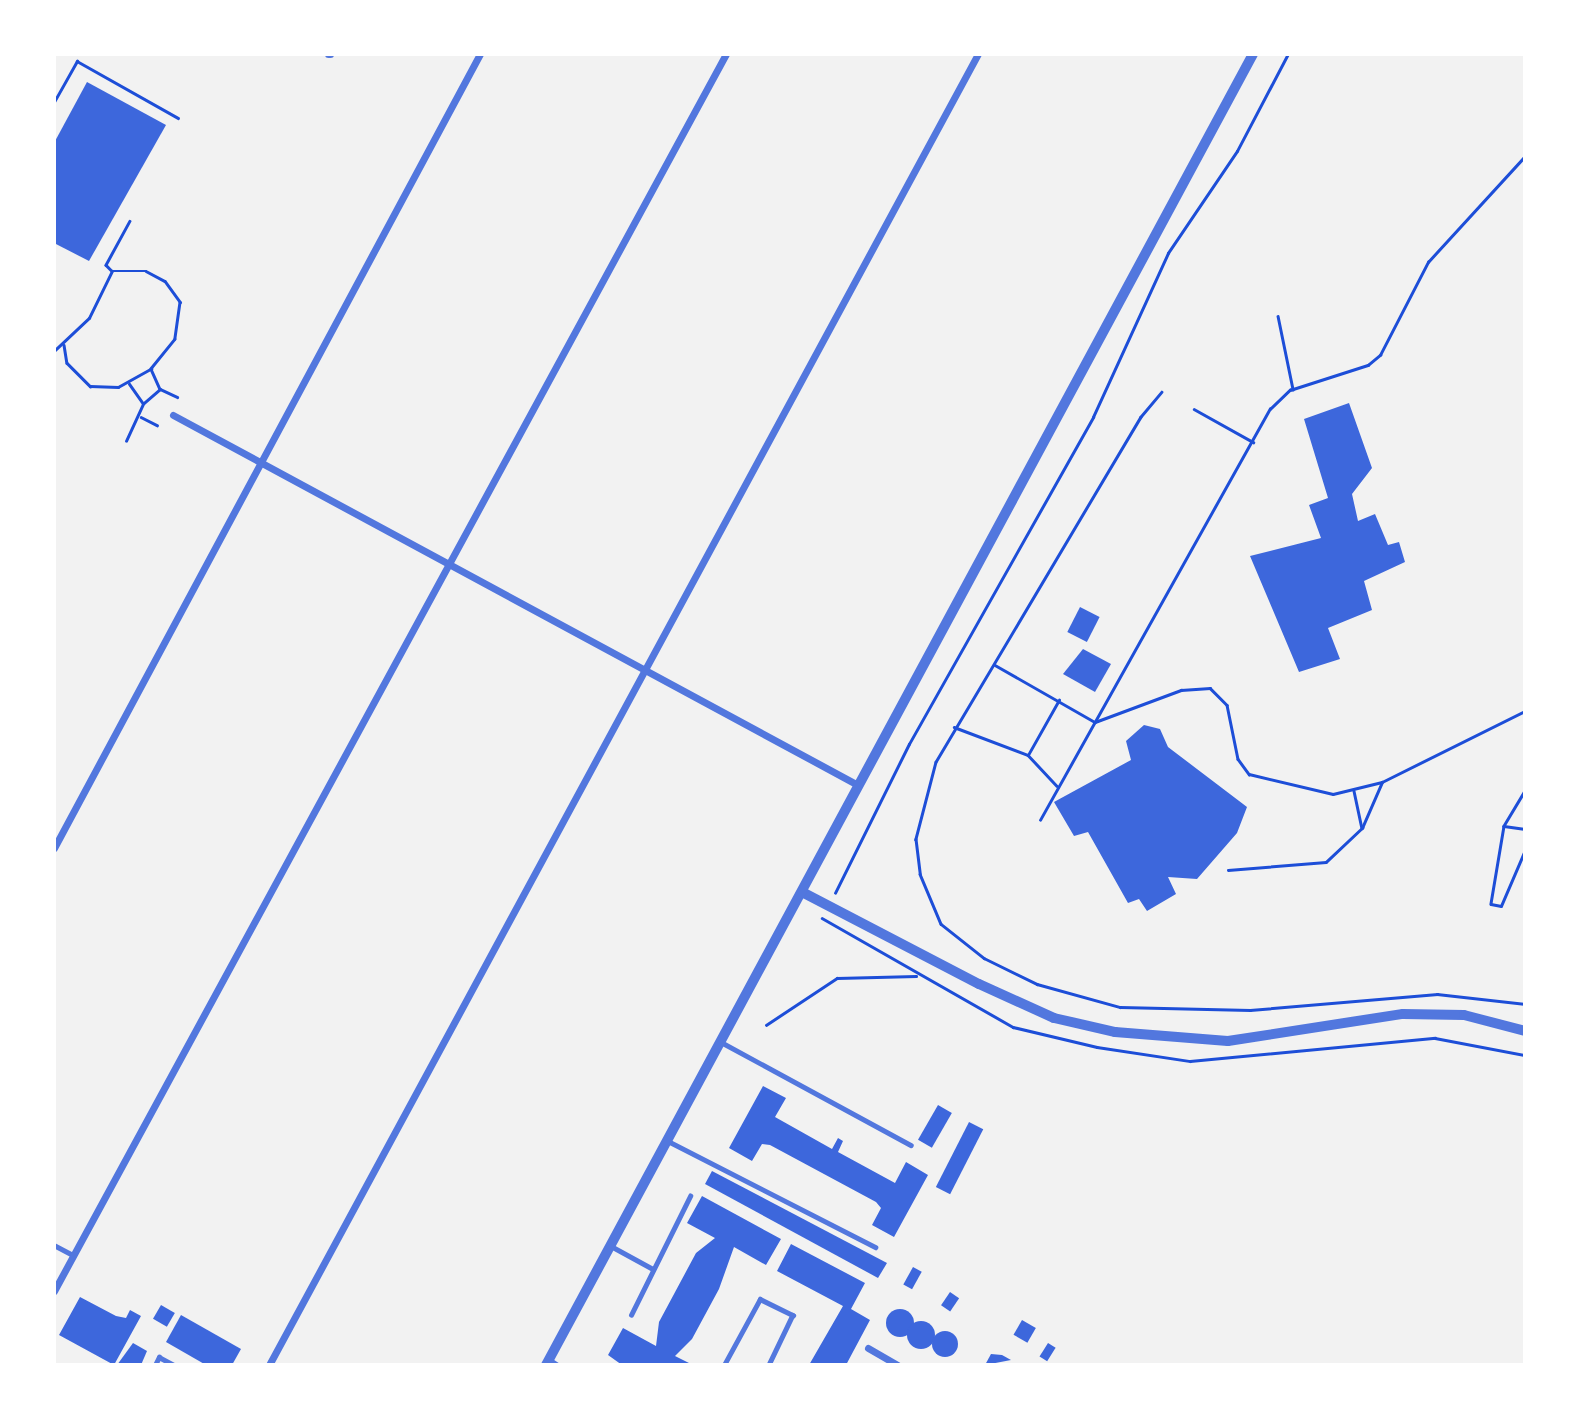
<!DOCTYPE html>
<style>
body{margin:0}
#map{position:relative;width:1579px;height:1419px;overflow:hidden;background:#f2f2f2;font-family:"Varela Round",sans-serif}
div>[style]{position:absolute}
.building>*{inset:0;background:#3d67dc;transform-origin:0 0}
.round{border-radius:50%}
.path>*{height:2.5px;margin:-1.25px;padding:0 1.25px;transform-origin:1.25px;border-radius:1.25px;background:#1d4ed8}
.service>*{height:4.5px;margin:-2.25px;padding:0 2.25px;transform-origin:2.25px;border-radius:2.25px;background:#5277de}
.minor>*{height:7px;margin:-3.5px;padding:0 3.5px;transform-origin:3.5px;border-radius:3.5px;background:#5277de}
.tertiary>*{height:10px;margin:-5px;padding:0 5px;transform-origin:5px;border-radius:5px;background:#5277de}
span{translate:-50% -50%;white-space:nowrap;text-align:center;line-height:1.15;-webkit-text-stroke:7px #fff;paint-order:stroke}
.frame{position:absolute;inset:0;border:56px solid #fff;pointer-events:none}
</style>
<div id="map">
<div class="building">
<i style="clip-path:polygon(87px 82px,166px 125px,89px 261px,54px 243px,54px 143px)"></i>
<i style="clip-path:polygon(1349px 403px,1372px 468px,1352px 494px,1358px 521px,1375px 514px,1388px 545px,1399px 542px,1405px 562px,1364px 581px,1372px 610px,1328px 628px,1340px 659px,1299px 672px,1250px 556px,1321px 538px,1309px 505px,1328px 498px,1304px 419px)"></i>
<i style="left:1080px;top:607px;width:22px;height:28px;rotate:27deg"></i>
<i style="clip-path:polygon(1083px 649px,1111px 664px,1095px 692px,1063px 674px)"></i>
<i style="clip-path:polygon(1144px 725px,1160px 729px,1168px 747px,1247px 807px,1237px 833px,1197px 879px,1168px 877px,1176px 894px,1147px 911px,1139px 899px,1128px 903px,1088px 832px,1074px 836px,1054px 802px,1131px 760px,1126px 741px)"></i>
<i style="clip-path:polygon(763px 1086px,786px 1098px,775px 1117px,832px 1149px,838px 1138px,843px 1141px,838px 1152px,895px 1183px,906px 1162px,928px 1175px,894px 1237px,872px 1225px,881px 1208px,876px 1202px,770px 1145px,762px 1144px,752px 1161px,729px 1148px)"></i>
<i style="left:938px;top:1105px;width:16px;height:40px;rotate:30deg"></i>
<i style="left:969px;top:1122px;width:16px;height:73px;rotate:27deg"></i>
<i style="clip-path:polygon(712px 1171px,887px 1263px,878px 1278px,705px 1184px)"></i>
<i style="clip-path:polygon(702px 1196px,781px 1239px,766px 1265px,734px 1247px,719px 1289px,692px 1339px,675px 1356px,693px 1365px,622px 1365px,608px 1355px,623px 1328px,656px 1346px,659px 1322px,696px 1253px,715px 1238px,687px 1223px)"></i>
<i style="clip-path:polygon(791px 1244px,865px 1283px,851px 1309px,870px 1320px,846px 1365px,809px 1365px,843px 1306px,777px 1271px)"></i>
<i style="left:913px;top:1267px;width:10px;height:20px;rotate:29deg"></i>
<i style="left:950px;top:1292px;width:11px;height:16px;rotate:34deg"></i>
<i style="clip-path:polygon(80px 1297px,116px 1316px,126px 1318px,130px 1310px,141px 1316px,114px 1365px,59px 1335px)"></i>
<i style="left:161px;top:1305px;width:16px;height:16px;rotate:30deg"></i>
<i class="round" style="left:886px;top:1309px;width:28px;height:28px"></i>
<i style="clip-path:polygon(181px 1315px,241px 1349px,232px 1365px,206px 1365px,166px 1342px)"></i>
<i style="left:1022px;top:1320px;width:16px;height:17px;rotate:30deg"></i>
<i class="round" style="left:907px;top:1321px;width:28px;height:28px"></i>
<i class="round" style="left:932px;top:1331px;width:26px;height:26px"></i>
<i style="clip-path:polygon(133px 1343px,147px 1351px,141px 1365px,117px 1365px)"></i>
<i style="left:1048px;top:1343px;width:9px;height:16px;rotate:32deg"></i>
<i style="clip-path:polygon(991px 1354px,1002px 1355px,1011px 1360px,985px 1365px)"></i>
</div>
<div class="path">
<i style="left:54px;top:102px;width:47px;rotate:-60.7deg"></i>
<i style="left:77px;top:61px;width:116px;rotate:29.4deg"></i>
<i style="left:130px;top:221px;width:50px;rotate:118.6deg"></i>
<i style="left:106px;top:265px;width:8px;rotate:45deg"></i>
<i style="left:112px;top:271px;width:34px"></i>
<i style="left:146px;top:271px;width:21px;rotate:28deg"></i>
<i style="left:165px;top:281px;width:26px;rotate:54deg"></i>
<i style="left:180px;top:302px;width:37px;rotate:98deg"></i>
<i style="left:175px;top:339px;width:38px;rotate:129deg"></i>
<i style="left:151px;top:369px;width:22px;rotate:66deg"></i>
<i style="left:160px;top:389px;width:19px;rotate:25deg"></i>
<i style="left:1278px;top:316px;width:75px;rotate:78.4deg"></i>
<i style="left:64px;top:345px;width:18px;rotate:81deg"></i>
<i style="left:67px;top:363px;width:33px;rotate:45deg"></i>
<i style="left:90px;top:386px;width:28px;rotate:2deg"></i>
<i style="left:118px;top:387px;width:38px;rotate:-29deg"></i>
<i style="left:54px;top:351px;width:48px;rotate:-43.3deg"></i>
<i style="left:89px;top:318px;width:52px;rotate:-63.9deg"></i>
<i style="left:1162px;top:392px;width:33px;rotate:130deg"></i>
<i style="left:1141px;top:417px;width:401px;rotate:120.7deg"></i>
<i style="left:936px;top:762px;width:80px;rotate:104.6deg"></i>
<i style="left:916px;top:839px;width:35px;rotate:83deg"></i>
<i style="left:920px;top:874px;width:54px;rotate:67.2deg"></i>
<i style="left:941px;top:924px;width:55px;rotate:38.3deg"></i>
<i style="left:984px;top:958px;width:59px;rotate:26.1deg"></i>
<i style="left:1037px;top:984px;width:86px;rotate:15.5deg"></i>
<i style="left:1120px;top:1007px;width:130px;rotate:1.3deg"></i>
<i style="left:1250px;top:1010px;width:188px;rotate:-4.9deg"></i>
<i style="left:1437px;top:994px;width:89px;rotate:6.5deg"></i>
<i style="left:144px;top:403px;width:21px;rotate:-41deg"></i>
<i style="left:1194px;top:409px;width:68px;rotate:29.2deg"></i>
<i style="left:141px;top:417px;width:18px;rotate:27deg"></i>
<i style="left:126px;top:441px;width:41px;rotate:-65.3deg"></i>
<i style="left:143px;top:404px;width:24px;rotate:-125deg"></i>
<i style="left:995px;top:665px;width:115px;rotate:29.7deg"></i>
<i style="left:1095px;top:722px;width:92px;rotate:-20.4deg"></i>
<i style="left:1181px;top:690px;width:29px;rotate:-4deg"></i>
<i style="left:1210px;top:688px;width:24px;rotate:45deg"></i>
<i style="left:1227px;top:705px;width:55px;rotate:78.5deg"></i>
<i style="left:1238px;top:759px;width:19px;rotate:54deg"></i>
<i style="left:1249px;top:774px;width:86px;rotate:13.4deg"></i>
<i style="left:1333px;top:794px;width:50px;rotate:-13.8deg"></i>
<i style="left:954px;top:727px;width:79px;rotate:20.7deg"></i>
<i style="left:1028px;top:755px;width:42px;rotate:46.9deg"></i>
<i style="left:1028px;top:755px;width:63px;rotate:-60.6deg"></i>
<i style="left:1354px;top:791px;width:38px;rotate:78deg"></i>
<i style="left:1525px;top:791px;width:41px;rotate:121deg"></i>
<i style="left:1504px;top:826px;width:79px;rotate:99.5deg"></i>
<i style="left:1491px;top:904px;width:10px;rotate:11deg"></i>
<i style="left:1501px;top:906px;width:61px;rotate:-66.8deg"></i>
<i style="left:1040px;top:820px;width:471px;rotate:-60.8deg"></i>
<i style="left:1270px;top:409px;width:28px;rotate:-44deg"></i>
<i style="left:1290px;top:390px;width:82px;rotate:-17.8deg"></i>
<i style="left:1368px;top:365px;width:16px;rotate:-40deg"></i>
<i style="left:1380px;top:355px;width:105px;rotate:-62.7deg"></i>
<i style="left:1428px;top:262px;width:144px;rotate:-47.5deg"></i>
<i style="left:1504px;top:826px;width:21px;rotate:8deg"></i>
<i style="left:1228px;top:870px;width:98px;rotate:-4.7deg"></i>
<i style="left:1326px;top:862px;width:50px;rotate:-43.4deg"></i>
<i style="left:1362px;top:828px;width:50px;rotate:-66.5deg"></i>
<i style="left:1382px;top:782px;width:160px;rotate:-26.4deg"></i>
<i style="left:1525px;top:891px;width:2px;rotate:90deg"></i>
<i style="left:835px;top:893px;width:166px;rotate:-63.6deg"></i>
<i style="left:909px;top:744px;width:375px;rotate:-60.6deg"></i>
<i style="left:1093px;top:417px;width:180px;rotate:-65.4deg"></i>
<i style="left:1168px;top:253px;width:123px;rotate:-55.9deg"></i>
<i style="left:1237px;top:151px;width:110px;rotate:-62.3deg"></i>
<i style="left:822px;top:918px;width:220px;rotate:29.7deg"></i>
<i style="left:1013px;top:1027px;width:86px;rotate:13.4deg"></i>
<i style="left:1097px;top:1047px;width:94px;rotate:8.6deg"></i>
<i style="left:1190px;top:1061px;width:246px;rotate:-5.4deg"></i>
<i style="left:1435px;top:1038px;width:92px;rotate:10.7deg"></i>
<i style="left:766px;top:1025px;width:85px;rotate:-33.5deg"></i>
<i style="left:837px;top:978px;width:79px;rotate:-1.5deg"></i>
</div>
<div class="service">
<i style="left:721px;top:1042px;width:216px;rotate:28.5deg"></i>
<i style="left:668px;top:1141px;width:233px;rotate:27.1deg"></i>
<i style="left:54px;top:1245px;width:21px;rotate:28deg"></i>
<i style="left:611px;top:1246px;width:48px;rotate:28.7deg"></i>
<i style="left:631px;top:1315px;width:133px;rotate:-63.6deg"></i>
<i style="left:550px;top:1360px;width:9px;rotate:32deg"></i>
<i style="left:155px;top:1365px;width:9px;rotate:-63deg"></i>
<i style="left:159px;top:1357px;width:17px;rotate:28deg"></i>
<i style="left:724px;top:1365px;width:75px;rotate:-61.4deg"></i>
<i style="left:760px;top:1299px;width:37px;rotate:26deg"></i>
<i style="left:793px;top:1315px;width:55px;rotate:115.6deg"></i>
</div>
<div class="minor">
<i style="left:328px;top:54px;width:2px"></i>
<i style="left:173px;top:415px;width:776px;rotate:28.38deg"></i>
<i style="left:54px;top:848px;width:901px;rotate:-61.79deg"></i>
<i style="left:54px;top:1291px;width:1408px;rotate:-61.49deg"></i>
<i style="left:868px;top:1348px;width:34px;rotate:30deg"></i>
<i style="left:269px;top:1365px;width:1490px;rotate:-61.6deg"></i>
</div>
<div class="tertiary">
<i style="left:802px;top:892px;width:199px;rotate:27.5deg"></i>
<i style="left:979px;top:984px;width:82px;rotate:24.4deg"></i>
<i style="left:1054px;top:1018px;width:63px;rotate:12.9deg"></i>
<i style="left:1115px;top:1032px;width:113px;rotate:4.6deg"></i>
<i style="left:1228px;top:1041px;width:177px;rotate:-8.8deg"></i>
<i style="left:1403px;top:1014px;width:61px;rotate:0.9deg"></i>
<i style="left:1464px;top:1015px;width:63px;rotate:14.7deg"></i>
<i style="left:546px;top:1365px;width:1489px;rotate:-61.66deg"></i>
</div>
<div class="frame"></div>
</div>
